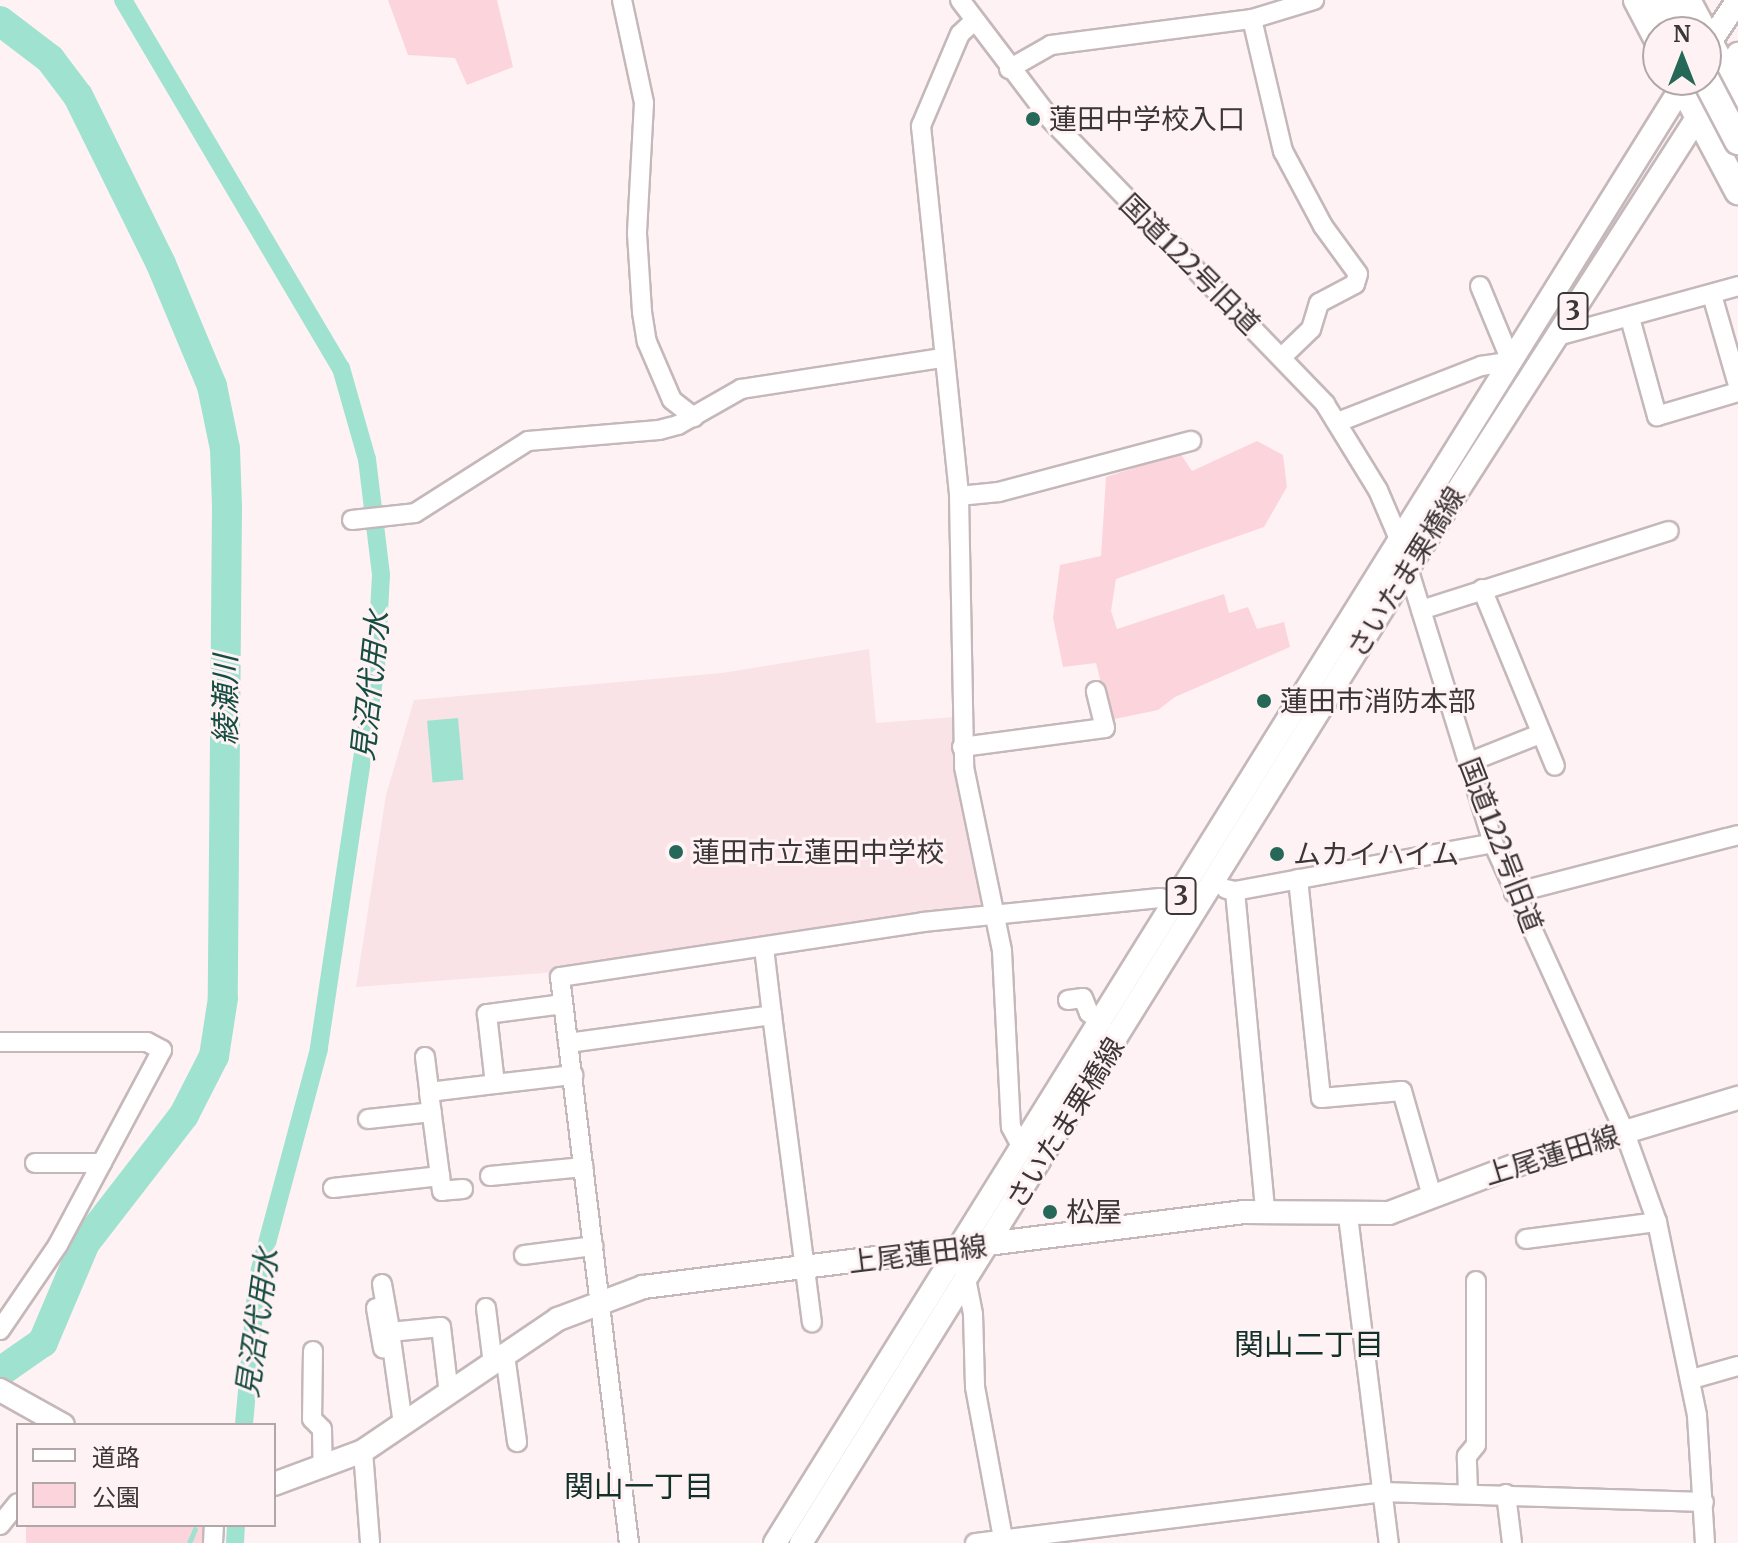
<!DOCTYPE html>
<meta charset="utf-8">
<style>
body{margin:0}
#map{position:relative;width:1738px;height:1543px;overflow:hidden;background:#fff2f4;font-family:Merriweather,"Noto Sans JP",serif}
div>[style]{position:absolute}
.built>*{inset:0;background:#f9e3e7}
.green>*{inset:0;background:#fcd5dc;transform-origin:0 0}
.water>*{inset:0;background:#a0e2d0;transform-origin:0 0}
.stream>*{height:5px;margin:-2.5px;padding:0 2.5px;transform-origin:2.5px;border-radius:2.5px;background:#a0e2d0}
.canal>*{height:18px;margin:-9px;padding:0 9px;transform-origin:9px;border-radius:9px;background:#a0e2d0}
.river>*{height:30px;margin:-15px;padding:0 15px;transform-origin:15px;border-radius:15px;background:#a0e2d0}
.roads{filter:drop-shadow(2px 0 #c5b8ba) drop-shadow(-2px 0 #c5b8ba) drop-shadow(0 2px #c5b8ba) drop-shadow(0 -2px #c5b8ba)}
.minor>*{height:18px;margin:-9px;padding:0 9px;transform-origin:9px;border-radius:9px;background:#fff}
.major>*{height:22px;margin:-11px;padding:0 11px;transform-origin:11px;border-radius:11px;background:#fff}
.highway>*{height:26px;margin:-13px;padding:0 13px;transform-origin:13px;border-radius:13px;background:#fff}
.bridges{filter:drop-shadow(2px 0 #c5b8ba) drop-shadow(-2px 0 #c5b8ba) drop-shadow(0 2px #c5b8ba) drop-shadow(0 -2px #c5b8ba)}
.highway-bridge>*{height:26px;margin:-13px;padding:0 13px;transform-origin:13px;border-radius:13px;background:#fff}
.dots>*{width:22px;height:22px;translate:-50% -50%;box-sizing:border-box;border:4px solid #fff2f4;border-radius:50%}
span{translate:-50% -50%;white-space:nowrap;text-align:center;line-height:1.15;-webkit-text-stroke:6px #fff2f4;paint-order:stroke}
.shield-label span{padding:2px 6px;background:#fff2f4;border:2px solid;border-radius:6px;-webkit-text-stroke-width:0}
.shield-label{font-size:26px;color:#3b3637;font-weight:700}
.poi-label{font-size:28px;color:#3b3637}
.left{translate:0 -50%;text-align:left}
.street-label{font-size:28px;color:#3b3637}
.water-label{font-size:30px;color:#154d40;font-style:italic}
.neighbourhood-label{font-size:30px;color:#12312a}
.legend{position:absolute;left:16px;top:1423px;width:260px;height:104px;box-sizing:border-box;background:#fff2f4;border:2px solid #b1a7a8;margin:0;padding:10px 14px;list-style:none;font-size:24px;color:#3b3637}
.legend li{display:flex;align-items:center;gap:16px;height:40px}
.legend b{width:40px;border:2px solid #b1a7a8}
.north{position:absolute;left:1642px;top:16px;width:80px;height:80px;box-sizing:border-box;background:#fff2f4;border:2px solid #b1a7a8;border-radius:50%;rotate:0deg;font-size:22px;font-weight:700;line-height:32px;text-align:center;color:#3b3637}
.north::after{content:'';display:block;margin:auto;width:28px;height:36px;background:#256858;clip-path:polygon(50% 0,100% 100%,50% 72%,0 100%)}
</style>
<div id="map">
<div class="built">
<i style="clip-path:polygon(869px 649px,876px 723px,954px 717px,953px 765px,987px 909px,544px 973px,356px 987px,386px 795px,414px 700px,722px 673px)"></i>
</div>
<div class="green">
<i style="clip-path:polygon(388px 0,497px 0,513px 67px,467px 85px,455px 58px,408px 55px)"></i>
<i style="clip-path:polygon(1257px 441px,1283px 455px,1287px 487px,1264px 527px,1116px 579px,1111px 611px,1117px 629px,1224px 594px,1229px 613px,1248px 607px,1257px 629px,1284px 622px,1290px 647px,1175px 697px,1158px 710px,1110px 720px,1096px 663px,1063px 667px,1053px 618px,1060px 565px,1101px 556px,1106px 477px,1180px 453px,1192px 471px)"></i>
<i style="left:26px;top:1525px;width:180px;height:24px"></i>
</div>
<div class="water">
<i style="left:458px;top:718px;width:62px;height:31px;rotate:85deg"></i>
</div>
<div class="stream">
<i style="left:189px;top:1543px;width:15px;rotate:-67deg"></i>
</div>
<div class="canal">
<i style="left:123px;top:0;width:428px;rotate:59.4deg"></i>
<i style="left:341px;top:368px;width:95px;rotate:74.1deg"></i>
<i style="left:367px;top:459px;width:117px;rotate:83.1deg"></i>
<i style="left:381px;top:575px;width:91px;rotate:93.1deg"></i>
<i style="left:376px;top:666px;width:387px;rotate:98.5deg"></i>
<i style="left:319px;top:1049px;width:240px;rotate:105deg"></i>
<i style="left:257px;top:1281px;width:145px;rotate:95.2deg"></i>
<i style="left:235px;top:1543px;width:18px;rotate:-87deg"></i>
</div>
<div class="river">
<i style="left:0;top:21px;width:63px;rotate:37.2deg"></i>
<i style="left:50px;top:59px;width:46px;rotate:52.9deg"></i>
<i style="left:78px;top:96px;width:187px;rotate:63.7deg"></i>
<i style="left:161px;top:264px;width:132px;rotate:67.3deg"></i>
<i style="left:212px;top:386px;width:64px;rotate:78.3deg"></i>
<i style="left:225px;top:449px;width:58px;rotate:88deg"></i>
<i style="left:227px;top:507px;width:491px;rotate:90.5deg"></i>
<i style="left:223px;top:998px;width:59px;rotate:98.8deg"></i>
<i style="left:214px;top:1056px;width:66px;rotate:117deg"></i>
<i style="left:184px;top:1115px;width:162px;rotate:127.7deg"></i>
<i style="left:85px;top:1243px;width:108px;rotate:113deg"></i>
<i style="left:43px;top:1342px;width:52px;rotate:145.1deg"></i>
</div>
<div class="roads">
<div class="minor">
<i style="left:622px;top:0;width:105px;rotate:77.9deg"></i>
<i style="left:644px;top:103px;width:131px;rotate:93.1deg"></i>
<i style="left:637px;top:234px;width:78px;rotate:86.3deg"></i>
<i style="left:642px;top:312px;width:30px;rotate:81deg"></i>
<i style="left:647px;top:342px;width:63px;rotate:66.7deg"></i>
<i style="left:672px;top:400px;width:28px;rotate:38deg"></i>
<i style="left:960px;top:0;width:151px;rotate:52.8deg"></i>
<i style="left:1051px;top:120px;width:395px;rotate:46deg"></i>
<i style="left:1325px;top:404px;width:101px;rotate:58.4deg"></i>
<i style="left:1378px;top:490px;width:53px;rotate:66.8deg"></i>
<i style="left:1399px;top:539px;width:318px;rotate:72.8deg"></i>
<i style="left:1493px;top:843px;width:319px;rotate:65.5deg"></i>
<i style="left:1625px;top:1133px;width:95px;rotate:70.2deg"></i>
<i style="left:1657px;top:1222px;width:198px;rotate:78.3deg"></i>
<i style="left:1697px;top:1416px;width:127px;rotate:86.4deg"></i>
<i style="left:1252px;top:19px;width:136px;rotate:76.8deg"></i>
<i style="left:1283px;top:151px;width:85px;rotate:61.9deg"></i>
<i style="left:1323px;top:226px;width:59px;rotate:53.9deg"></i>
<i style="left:1358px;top:274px;width:10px;rotate:107deg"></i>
<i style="left:1355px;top:284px;width:41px;rotate:152.2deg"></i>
<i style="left:1319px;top:303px;width:27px;rotate:107deg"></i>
<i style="left:1311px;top:329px;width:40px;rotate:136deg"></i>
<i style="left:974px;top:21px;width:19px;rotate:137deg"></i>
<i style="left:960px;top:34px;width:100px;rotate:113deg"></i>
<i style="left:921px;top:126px;width:372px;rotate:84.1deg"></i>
<i style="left:959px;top:496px;width:271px;rotate:88.9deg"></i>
<i style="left:964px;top:767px;width:188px;rotate:78.3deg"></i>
<i style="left:1002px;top:951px;width:176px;rotate:87.1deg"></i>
<i style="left:1011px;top:1127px;width:24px;rotate:62deg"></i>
<i style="left:1009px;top:69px;width:48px;rotate:-29.7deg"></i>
<i style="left:1051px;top:45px;width:203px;rotate:-7.4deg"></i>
<i style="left:1252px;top:19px;width:65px;rotate:-17deg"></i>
<i style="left:1712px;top:295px;width:94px;rotate:73.9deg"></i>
<i style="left:1630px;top:318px;width:102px;rotate:74.6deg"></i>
<i style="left:1657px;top:416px;width:84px;rotate:-16.5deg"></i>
<i style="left:1557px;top:336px;width:188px;rotate:-15.4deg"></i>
<i style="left:1338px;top:422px;width:154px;rotate:-21.4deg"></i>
<i style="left:1481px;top:366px;width:30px;rotate:-9deg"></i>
<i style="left:1511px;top:361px;width:81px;rotate:-112.5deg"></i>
<i style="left:959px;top:496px;width:40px;rotate:-5.7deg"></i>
<i style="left:999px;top:492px;width:199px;rotate:-14.9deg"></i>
<i style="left:352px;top:520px;width:63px;rotate:-6.3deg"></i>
<i style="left:415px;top:513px;width:134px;rotate:-32.5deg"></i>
<i style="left:528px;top:441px;width:131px;rotate:-4.8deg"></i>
<i style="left:659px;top:430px;width:20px;rotate:-15deg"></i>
<i style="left:678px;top:425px;width:73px;rotate:-29.7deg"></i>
<i style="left:741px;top:389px;width:203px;rotate:-8.8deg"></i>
<i style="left:1482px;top:589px;width:191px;rotate:67.6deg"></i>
<i style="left:1421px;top:610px;width:260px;rotate:-17.7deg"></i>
<i style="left:962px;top:747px;width:144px;rotate:-7.6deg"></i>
<i style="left:1105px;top:728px;width:38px;rotate:-104deg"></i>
<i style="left:1467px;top:763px;width:79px;rotate:-21.7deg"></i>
<i style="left:1298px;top:879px;width:220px;rotate:84deg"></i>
<i style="left:1321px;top:1098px;width:81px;rotate:-4.9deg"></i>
<i style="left:1402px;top:1091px;width:109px;rotate:74.1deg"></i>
<i style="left:1226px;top:889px;width:9px;rotate:13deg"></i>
<i style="left:1235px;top:891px;width:262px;rotate:-10.5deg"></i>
<i style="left:1235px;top:891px;width:321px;rotate:84.6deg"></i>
<i style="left:1514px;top:893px;width:231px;rotate:-14.5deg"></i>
<i style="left:1068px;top:1000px;width:15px;rotate:-8deg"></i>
<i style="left:1083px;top:998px;width:16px;rotate:68deg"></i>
<i style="left:1089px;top:1013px;width:16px;rotate:35deg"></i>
<i style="left:563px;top:1004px;width:77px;rotate:172.5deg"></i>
<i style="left:487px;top:1014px;width:70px;rotate:83.5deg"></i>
<i style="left:495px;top:1084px;width:79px;rotate:-6.6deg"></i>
<i style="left:772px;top:1015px;width:310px;rotate:82.6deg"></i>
<i style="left:0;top:1042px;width:147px"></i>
<i style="left:147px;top:1042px;width:17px;rotate:28deg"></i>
<i style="left:162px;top:1050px;width:221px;rotate:118.1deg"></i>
<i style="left:58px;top:1245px;width:103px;rotate:124.3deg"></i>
<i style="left:568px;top:1043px;width:206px;rotate:-7.8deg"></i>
<i style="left:772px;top:1015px;width:67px;rotate:-96.8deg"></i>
<i style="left:425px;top:1057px;width:35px;rotate:83deg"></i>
<i style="left:368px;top:1119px;width:64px;rotate:-6.2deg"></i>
<i style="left:35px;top:1163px;width:67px"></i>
<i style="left:490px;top:1176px;width:94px;rotate:-5.5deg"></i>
<i style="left:333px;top:1188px;width:108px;rotate:-6.4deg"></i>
<i style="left:463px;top:1189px;width:21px;rotate:175deg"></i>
<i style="left:442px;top:1191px;width:100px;rotate:-97.5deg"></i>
<i style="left:429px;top:1092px;width:66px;rotate:-6.9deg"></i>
<i style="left:1348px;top:1216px;width:330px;rotate:82.9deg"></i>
<i style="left:1526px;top:1239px;width:132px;rotate:-7.4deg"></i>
<i style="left:524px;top:1255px;width:70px;rotate:-7.4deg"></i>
<i style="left:964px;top:1268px;width:47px;rotate:78.9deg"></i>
<i style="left:973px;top:1314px;width:73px;rotate:88.4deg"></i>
<i style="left:975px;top:1387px;width:159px;rotate:79.5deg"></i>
<i style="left:382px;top:1284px;width:39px;rotate:80deg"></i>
<i style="left:376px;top:1308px;width:41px;rotate:80.1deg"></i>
<i style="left:486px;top:1308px;width:56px;rotate:82.9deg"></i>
<i style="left:313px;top:1351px;width:68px;rotate:90.8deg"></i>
<i style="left:312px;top:1419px;width:14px;rotate:45deg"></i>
<i style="left:322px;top:1429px;width:39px;rotate:89deg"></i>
<i style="left:505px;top:1355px;width:88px;rotate:82.1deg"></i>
<i style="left:1692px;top:1379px;width:48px;rotate:-15.8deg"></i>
<i style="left:403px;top:1424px;width:93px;rotate:-98deg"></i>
<i style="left:390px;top:1332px;width:51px;rotate:-5.6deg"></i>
<i style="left:441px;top:1327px;width:67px;rotate:83.2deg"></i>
<i style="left:363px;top:1451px;width:92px;rotate:85.6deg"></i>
<i style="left:1468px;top:1492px;width:36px;rotate:-92deg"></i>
<i style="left:1467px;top:1456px;width:14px;rotate:-51deg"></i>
<i style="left:1476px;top:1445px;width:164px;rotate:-90deg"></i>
<i style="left:1506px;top:1494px;width:49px;rotate:83deg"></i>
<i style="left:0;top:1525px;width:28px;rotate:-51deg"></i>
<i style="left:213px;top:1543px;width:18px;rotate:-87deg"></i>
<i style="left:629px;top:1543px;width:570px;rotate:-96.95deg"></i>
<i style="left:560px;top:977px;width:367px;rotate:-8.6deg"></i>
<i style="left:923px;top:922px;width:238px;rotate:-5.8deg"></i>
<i style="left:1160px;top:898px;width:18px;rotate:16deg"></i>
<i style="left:975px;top:1543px;width:411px;rotate:-7.1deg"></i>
<i style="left:1383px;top:1492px;width:321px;rotate:1.8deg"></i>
</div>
<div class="major">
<i style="left:1706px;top:48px;width:58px;rotate:-56.3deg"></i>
<i style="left:0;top:1390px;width:72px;rotate:29.1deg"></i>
<i style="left:274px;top:1484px;width:95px;rotate:-20.3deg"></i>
<i style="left:363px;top:1451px;width:235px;rotate:-34.1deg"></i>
<i style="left:558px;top:1319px;width:91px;rotate:-20.6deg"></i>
<i style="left:643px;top:1287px;width:606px;rotate:-7.11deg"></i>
<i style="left:1244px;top:1212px;width:145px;rotate:0.4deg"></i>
<i style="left:1389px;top:1213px;width:139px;rotate:-20.7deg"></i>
<i style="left:1519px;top:1164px;width:229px;rotate:-16.8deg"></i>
<i style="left:775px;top:1543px;width:1723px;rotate:-58.09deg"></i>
<i style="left:801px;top:1543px;width:1149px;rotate:-58.1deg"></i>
<i style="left:1408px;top:568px;width:611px;rotate:-57.3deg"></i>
</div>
<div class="highway">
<i style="left:1637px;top:0;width:45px;rotate:62.3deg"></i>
<i style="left:1664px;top:0;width:36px;rotate:62deg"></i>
<i style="left:1687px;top:0;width:36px;rotate:62deg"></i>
<i style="left:1706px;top:36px;width:69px;rotate:62.3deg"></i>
<i style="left:1679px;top:80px;width:126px;rotate:62deg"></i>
</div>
</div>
<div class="bridges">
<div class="highway-bridge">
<i style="left:1706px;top:80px;width:69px;rotate:62.3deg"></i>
</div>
</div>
<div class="dots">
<i style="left:1033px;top:119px;background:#256858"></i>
<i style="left:1264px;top:701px;background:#256858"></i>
<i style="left:676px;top:852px;background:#256858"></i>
<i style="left:1277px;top:854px;background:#256858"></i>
<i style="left:1050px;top:1212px;background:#256858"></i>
</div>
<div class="shield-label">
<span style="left:1573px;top:311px">3</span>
<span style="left:1181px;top:896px">3</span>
</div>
<div class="poi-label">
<span class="left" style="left:1049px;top:119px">蓮田中学校入口</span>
<span class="left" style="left:1280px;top:701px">蓮田市消防本部</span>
<span class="left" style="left:692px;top:852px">蓮田市立蓮田中学校</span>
<span class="left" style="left:1293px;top:854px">ムカイハイム</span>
<span class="left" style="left:1066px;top:1212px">松屋</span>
</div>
<div class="street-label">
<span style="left:1190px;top:264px;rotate:45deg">国道122号旧道</span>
<span style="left:1406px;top:572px;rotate:-58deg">さいたま栗橋線</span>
<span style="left:1501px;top:845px;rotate:69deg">国道122号旧道</span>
<span style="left:1065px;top:1123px;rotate:-58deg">さいたま栗橋線</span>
<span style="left:1552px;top:1155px;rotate:-17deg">上尾蓮田線</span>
<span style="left:918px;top:1254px;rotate:-7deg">上尾蓮田線</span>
</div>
<div class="water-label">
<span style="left:370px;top:686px;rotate:-84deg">見沼代用水</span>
<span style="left:225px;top:700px;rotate:-90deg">綾瀬川</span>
<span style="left:257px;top:1323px;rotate:-82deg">見沼代用水</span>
</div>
<div class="neighbourhood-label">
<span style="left:1309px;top:1344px">関山二丁目</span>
<span style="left:639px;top:1486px">関山一丁目</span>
</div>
<ul class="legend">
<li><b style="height:10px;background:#fff"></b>道路</li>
<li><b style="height:22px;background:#fcd5dc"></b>公園</li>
</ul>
<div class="north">N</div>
</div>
